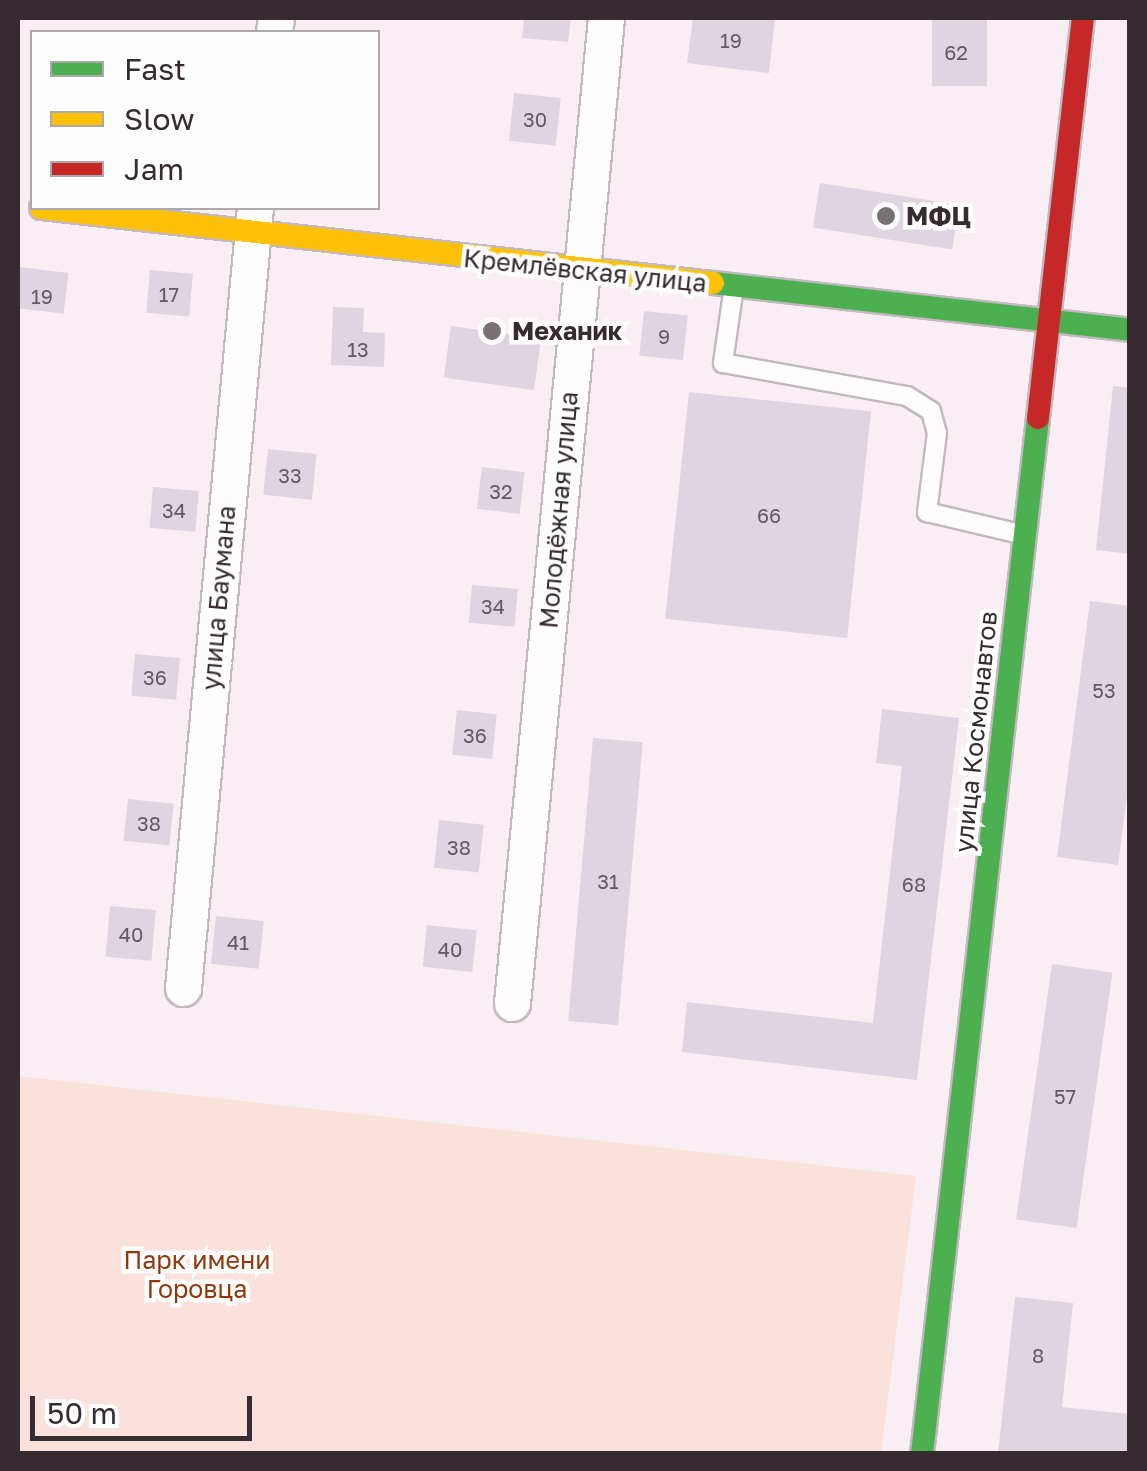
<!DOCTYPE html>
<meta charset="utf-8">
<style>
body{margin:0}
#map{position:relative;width:1147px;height:1471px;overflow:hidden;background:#f8eef4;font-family:"Golos Text",sans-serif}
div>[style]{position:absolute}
.green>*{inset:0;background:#fbe1db}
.building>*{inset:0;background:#ded5e0;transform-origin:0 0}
.roads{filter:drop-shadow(2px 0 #c2b9bf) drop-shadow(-2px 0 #c2b9bf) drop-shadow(0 2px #c2b9bf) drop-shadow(0 -2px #c2b9bf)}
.lane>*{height:18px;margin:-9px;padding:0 9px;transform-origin:9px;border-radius:9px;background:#fefcfd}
.street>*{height:35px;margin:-17.5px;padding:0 17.5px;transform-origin:17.5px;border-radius:17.5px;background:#fefcfd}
.fast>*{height:22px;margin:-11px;padding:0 11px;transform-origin:11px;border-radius:11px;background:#4caf50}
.slow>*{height:22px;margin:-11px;padding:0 11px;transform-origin:11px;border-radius:11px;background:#ffc107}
.jam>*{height:22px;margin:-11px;padding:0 11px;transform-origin:11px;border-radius:11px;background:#c62828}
.dots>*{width:28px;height:28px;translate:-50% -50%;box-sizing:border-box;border:5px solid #fdfdfd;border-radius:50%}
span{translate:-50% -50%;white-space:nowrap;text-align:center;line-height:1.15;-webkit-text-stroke:9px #fdfdfd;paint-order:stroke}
.number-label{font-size:20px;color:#635960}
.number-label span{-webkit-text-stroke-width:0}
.poi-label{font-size:25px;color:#352b31;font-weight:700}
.left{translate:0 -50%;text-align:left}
.street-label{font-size:25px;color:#352b31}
.park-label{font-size:25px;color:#8f370a}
.frame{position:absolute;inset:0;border:20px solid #352b31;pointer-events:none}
.legend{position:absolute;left:30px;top:30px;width:350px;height:180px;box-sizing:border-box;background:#fdfdfd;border:2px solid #ada9ab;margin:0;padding:12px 18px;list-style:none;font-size:30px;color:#352b31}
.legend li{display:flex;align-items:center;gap:20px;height:50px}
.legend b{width:50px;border:2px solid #ada9ab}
.scale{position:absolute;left:30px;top:1396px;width:222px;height:45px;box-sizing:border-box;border:5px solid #352b31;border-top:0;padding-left:12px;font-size:30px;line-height:35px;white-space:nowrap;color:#352b31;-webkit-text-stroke:8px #fdfdfd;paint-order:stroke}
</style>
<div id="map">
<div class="green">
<i style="clip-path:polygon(18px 1076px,916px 1176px,881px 1453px,18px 1453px)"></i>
</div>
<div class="building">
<i style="clip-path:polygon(524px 18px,571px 18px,568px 42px,522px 38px)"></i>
<i style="clip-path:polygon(693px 18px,775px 18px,769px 73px,687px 63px)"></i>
<i style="left:932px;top:18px;width:55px;height:68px"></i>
<i style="left:514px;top:93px;width:47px;height:48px;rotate:6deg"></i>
<i style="left:820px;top:183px;width:141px;height:45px;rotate:9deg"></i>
<i style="left:19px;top:267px;width:50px;height:41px;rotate:7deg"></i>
<i style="left:150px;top:270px;width:43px;height:43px;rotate:5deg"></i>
<i style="clip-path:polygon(333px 307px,364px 308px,363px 332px,385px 333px,384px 367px,331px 365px)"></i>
<i style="left:644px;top:311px;width:44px;height:45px;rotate:6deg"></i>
<i style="left:451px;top:326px;width:91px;height:52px;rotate:8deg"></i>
<i style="clip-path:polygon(1113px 386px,1130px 388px,1130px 554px,1096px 550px)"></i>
<i style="left:689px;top:392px;width:183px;height:228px;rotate:6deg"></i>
<i style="left:268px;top:449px;width:49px;height:46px;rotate:6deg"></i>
<i style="left:482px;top:467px;width:43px;height:42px;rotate:7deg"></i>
<i style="left:153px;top:487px;width:46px;height:41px;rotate:5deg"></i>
<i style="left:472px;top:585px;width:46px;height:38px;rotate:5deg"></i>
<i style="clip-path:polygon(1090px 601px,1130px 606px,1130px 773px,1118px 865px,1057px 857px)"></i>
<i style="left:135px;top:654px;width:45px;height:42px;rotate:5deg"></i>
<i style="clip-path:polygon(882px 709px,959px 718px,917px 1080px,682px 1052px,687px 1002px,873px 1023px,902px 766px,876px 763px)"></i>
<i style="left:457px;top:710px;width:40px;height:45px;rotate:6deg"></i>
<i style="left:593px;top:738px;width:50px;height:284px;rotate:5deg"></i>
<i style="left:128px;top:799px;width:46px;height:42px;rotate:6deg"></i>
<i style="left:439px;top:820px;width:45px;height:48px;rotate:6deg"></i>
<i style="left:110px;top:906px;width:46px;height:51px;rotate:5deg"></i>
<i style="left:216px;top:916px;width:48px;height:48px;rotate:6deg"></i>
<i style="left:427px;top:925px;width:50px;height:42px;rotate:6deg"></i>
<i style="left:1052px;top:964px;width:61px;height:258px;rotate:8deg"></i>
<i style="clip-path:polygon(1015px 1297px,1073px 1303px,1062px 1407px,1130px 1414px,1130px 1454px,998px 1454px)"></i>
</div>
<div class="roads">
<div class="lane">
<i style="left:734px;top:286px;width:78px;rotate:98.1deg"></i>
<i style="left:723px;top:363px;width:187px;rotate:10.2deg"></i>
<i style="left:907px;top:396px;width:28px;rotate:32deg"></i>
<i style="left:931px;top:411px;width:23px;rotate:75deg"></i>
<i style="left:937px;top:433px;width:80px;rotate:97.2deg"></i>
<i style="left:927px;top:512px;width:96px;rotate:13.3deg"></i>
</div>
<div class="street">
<i style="left:274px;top:32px;width:14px;rotate:-82deg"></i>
<i style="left:183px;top:988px;width:783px;rotate:-84.73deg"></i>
<i style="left:512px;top:1003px;width:989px;rotate:-84.55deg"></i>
</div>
<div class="fast">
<i style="left:713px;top:283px;width:420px;rotate:6.4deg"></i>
<i style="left:922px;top:1454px;width:1042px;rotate:-83.61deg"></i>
</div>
<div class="slow">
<i style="left:41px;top:208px;width:676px;rotate:6.37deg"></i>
</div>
<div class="jam">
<i style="left:1038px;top:418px;width:403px;rotate:-83.6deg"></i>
</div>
</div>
<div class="dots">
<i style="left:886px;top:216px;background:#796f75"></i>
<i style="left:492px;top:331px;background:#796f75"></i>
</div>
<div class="number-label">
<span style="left:731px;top:40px">19</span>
<span style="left:956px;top:52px">62</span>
<span style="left:535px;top:119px">30</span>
<span style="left:169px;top:294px">17</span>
<span style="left:42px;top:296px">19</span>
<span style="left:664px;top:336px">9</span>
<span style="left:358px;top:349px">13</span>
<span style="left:290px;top:475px">33</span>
<span style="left:501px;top:491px">32</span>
<span style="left:174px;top:510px">34</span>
<span style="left:769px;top:515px">66</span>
<span style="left:493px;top:606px">34</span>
<span style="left:155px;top:677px">36</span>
<span style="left:1104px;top:690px">53</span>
<span style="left:475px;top:735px">36</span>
<span style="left:149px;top:823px">38</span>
<span style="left:459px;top:847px">38</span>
<span style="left:608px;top:881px">31</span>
<span style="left:914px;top:884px">68</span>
<span style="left:131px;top:934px">40</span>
<span style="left:238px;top:942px">41</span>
<span style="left:450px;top:949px">40</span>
<span style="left:1065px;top:1096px">57</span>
<span style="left:1038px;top:1355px">8</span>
</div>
<div class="poi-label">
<span class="left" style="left:906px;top:216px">МФЦ</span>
<span class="left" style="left:512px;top:331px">Механик</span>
</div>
<div class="street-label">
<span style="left:585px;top:271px;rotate:6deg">Кремлёвская улица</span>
<span style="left:559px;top:510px;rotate:-85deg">Молодёжная улица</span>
<span style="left:219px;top:598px;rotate:-85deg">улица Баумана</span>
<span style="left:976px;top:732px;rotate:-84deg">улица Космонавтов</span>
</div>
<div class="park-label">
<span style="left:197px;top:1275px">Парк имени<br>Горовца</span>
</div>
<div class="frame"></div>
<ul class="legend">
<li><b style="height:12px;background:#4caf50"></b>Fast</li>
<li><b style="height:12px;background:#ffc107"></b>Slow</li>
<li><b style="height:12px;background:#c62828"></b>Jam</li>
</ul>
<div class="scale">50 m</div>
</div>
